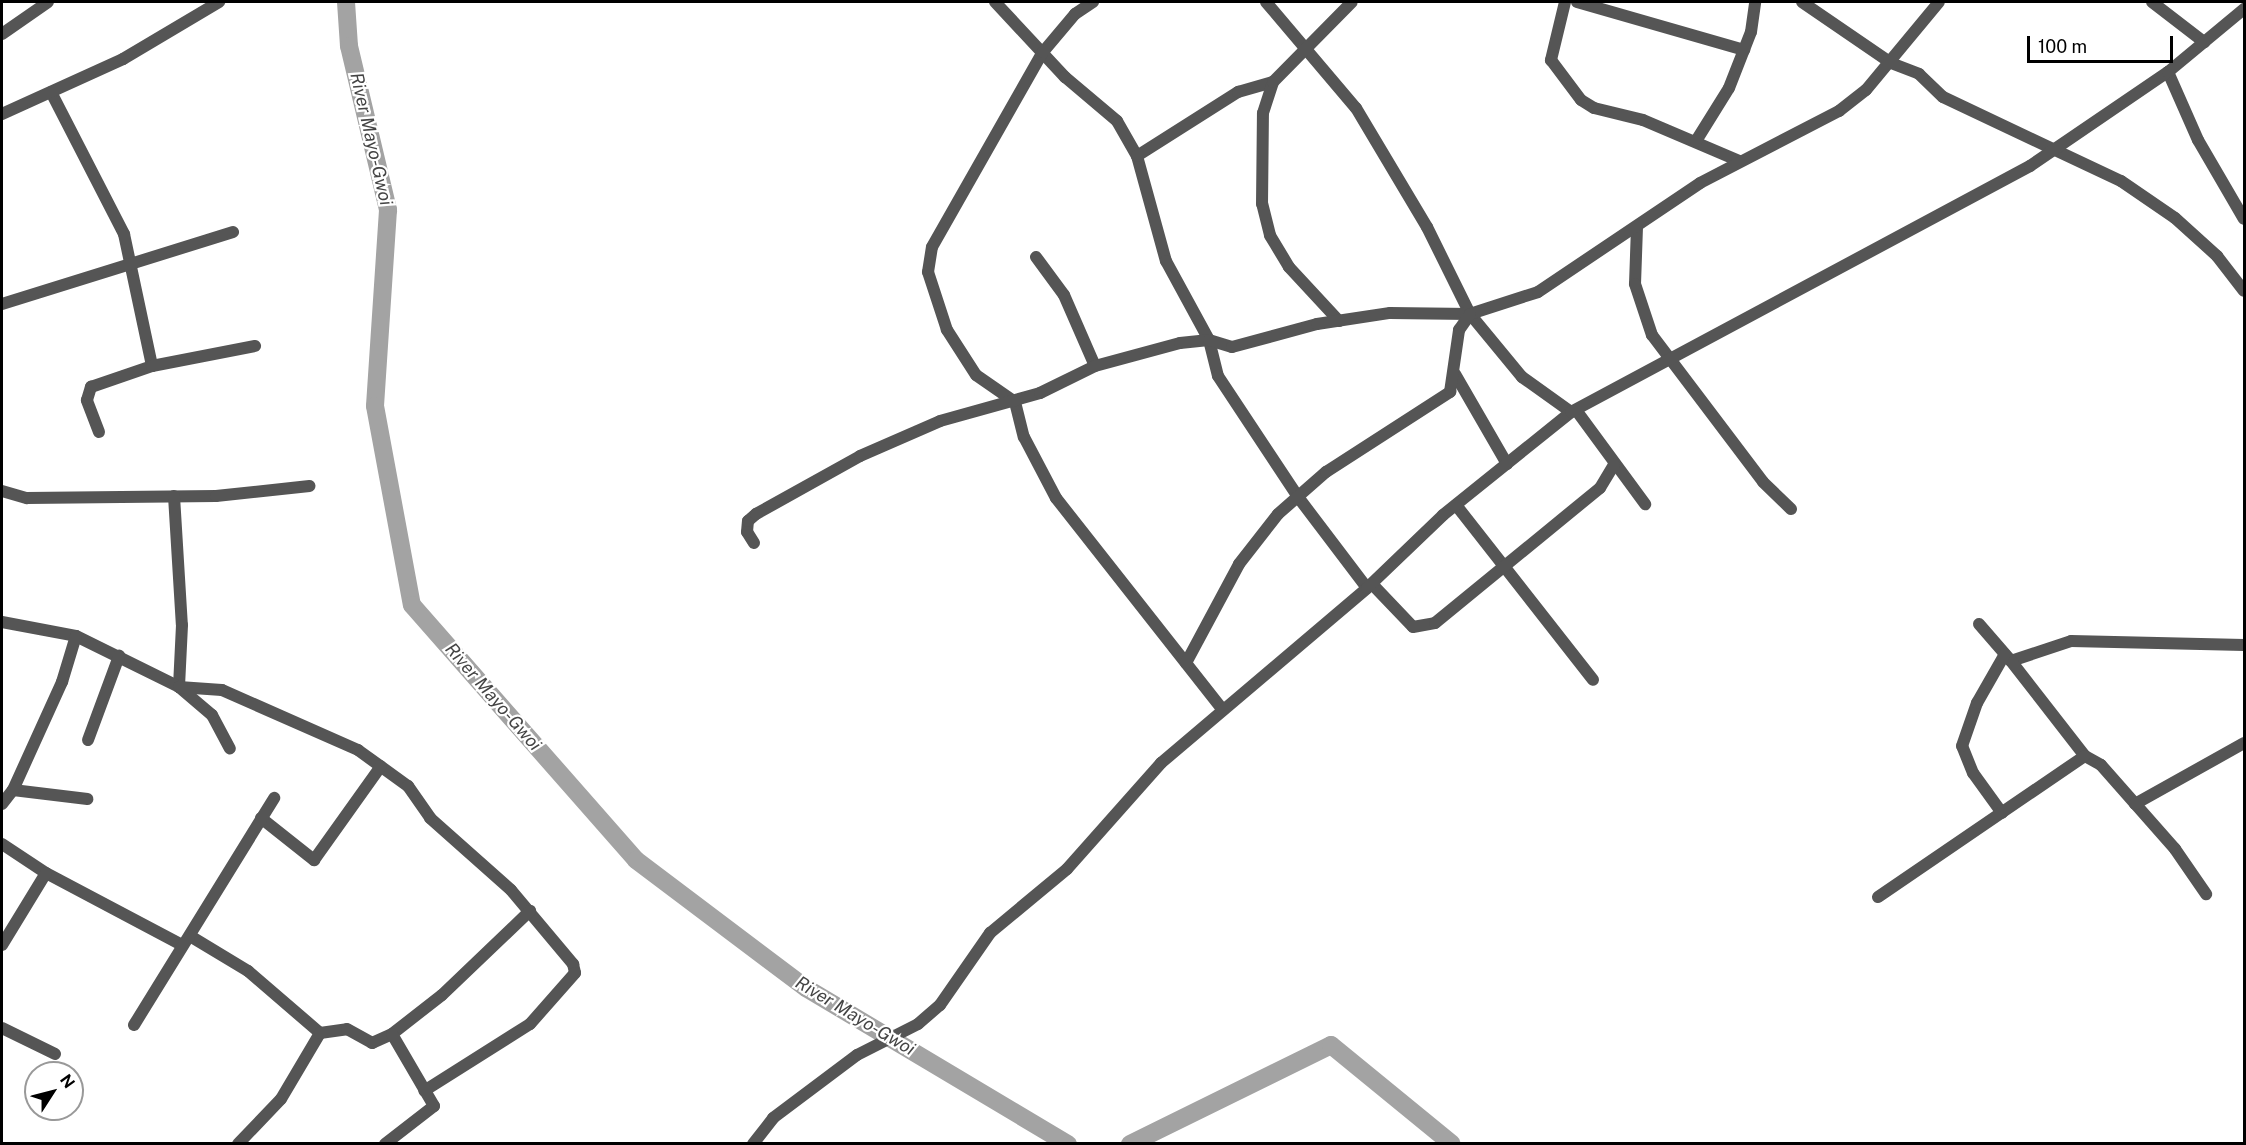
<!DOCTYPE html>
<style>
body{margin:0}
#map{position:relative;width:2246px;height:1145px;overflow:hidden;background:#fff;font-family:"Public Sans",sans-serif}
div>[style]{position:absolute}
.river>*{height:18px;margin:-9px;padding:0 9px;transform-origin:9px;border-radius:9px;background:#a3a3a3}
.minor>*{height:12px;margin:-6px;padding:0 6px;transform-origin:6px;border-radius:6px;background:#555}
span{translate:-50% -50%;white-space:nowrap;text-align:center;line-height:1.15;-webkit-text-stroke:4.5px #fff;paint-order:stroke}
.water-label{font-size:18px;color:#444;font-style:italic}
.frame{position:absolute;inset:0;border:3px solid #000;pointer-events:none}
.north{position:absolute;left:24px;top:1061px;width:60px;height:60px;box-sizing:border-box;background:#fff;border:2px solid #999;border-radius:50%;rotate:54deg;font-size:16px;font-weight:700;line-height:24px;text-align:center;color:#000}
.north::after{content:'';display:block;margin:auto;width:21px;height:27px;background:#000;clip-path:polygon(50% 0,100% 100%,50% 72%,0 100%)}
.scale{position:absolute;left:2027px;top:36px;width:146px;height:27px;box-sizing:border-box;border:3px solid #000;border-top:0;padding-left:8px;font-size:18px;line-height:21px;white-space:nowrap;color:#000;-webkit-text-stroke:4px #fff;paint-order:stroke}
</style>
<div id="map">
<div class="river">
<i style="left:346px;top:2px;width:44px;rotate:86.1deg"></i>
<i style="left:349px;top:46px;width:169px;rotate:76.6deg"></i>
<i style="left:388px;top:210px;width:196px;rotate:93.8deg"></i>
<i style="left:375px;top:406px;width:202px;rotate:79.5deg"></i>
<i style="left:412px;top:605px;width:339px;rotate:48.7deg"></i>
<i style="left:636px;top:860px;width:213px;rotate:37deg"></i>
<i style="left:806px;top:988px;width:305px;rotate:30.8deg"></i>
<i style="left:1130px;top:1144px;width:224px;rotate:-26.2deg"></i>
<i style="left:1331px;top:1045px;width:156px;rotate:39.3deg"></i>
</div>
<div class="minor">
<i style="left:995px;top:2px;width:103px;rotate:47deg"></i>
<i style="left:1065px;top:77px;width:68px;rotate:40.2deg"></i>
<i style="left:1117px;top:121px;width:40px;rotate:60.3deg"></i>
<i style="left:1137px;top:156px;width:109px;rotate:74.6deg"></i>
<i style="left:1166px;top:261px;width:90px;rotate:61.4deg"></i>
<i style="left:1209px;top:340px;width:37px;rotate:76deg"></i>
<i style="left:1218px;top:376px;width:145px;rotate:56.5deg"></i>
<i style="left:1298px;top:497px;width:114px;rotate:52.8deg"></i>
<i style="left:1266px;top:2px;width:139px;rotate:49.7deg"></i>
<i style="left:1356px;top:108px;width:139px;rotate:59.2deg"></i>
<i style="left:1427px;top:227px;width:97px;rotate:63.7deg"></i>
<i style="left:1470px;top:314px;width:82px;rotate:50.5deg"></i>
<i style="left:1522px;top:377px;width:60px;rotate:35.5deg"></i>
<i style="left:1565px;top:2px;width:60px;rotate:103.6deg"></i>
<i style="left:1551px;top:60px;width:50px;rotate:53.1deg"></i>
<i style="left:1581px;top:100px;width:15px;rotate:32deg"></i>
<i style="left:1594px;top:108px;width:50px;rotate:13.8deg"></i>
<i style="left:1643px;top:120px;width:104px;rotate:23.1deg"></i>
<i style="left:1577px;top:2px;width:174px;rotate:16deg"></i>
<i style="left:1802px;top:2px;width:108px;rotate:34.4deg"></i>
<i style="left:1891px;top:63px;width:30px;rotate:21deg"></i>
<i style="left:1919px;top:74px;width:33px;rotate:44deg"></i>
<i style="left:1943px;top:97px;width:197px;rotate:25.3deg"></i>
<i style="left:2121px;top:181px;width:65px;rotate:34.4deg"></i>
<i style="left:2175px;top:218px;width:57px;rotate:42.1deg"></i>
<i style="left:2217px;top:256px;width:44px;rotate:52.4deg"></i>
<i style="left:2152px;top:2px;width:66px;rotate:37.6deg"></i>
<i style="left:2px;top:34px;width:56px;rotate:-34.8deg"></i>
<i style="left:2168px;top:72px;width:74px;rotate:66.2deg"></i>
<i style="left:2198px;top:140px;width:91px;rotate:59.8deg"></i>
<i style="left:51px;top:92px;width:160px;rotate:62.8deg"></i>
<i style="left:124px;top:234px;width:135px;rotate:78deg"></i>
<i style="left:2px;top:114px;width:133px;rotate:-24.4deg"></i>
<i style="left:123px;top:59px;width:112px;rotate:-30.7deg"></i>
<i style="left:1696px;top:141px;width:62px;rotate:-58.1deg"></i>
<i style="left:1729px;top:88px;width:60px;rotate:-68.6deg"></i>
<i style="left:1751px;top:32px;width:30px;rotate:-82deg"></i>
<i style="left:1137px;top:156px;width:120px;rotate:-32.4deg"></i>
<i style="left:1238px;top:92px;width:36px;rotate:-16deg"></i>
<i style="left:1637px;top:227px;width:57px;rotate:92deg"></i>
<i style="left:1635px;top:284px;width:54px;rotate:71.6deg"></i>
<i style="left:1652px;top:335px;width:184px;rotate:52.9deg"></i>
<i style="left:1763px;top:482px;width:39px;rotate:44deg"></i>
<i style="left:1036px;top:257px;width:47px;rotate:53.6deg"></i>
<i style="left:1064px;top:295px;width:77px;rotate:66.4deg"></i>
<i style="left:2px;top:304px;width:242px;rotate:-17.3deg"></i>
<i style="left:1339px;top:321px;width:74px;rotate:-132.8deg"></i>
<i style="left:1289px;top:267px;width:37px;rotate:-121deg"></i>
<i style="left:1270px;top:235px;width:32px;rotate:-104deg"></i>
<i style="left:1262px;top:204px;width:91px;rotate:-89.4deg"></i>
<i style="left:1263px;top:113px;width:33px;rotate:-72deg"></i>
<i style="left:1273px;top:82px;width:112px;rotate:-45.4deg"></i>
<i style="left:1455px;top:374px;width:104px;rotate:60deg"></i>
<i style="left:1015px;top:402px;width:47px;rotate:-145.3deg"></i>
<i style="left:976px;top:375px;width:54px;rotate:-122.8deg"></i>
<i style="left:947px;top:330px;width:61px;rotate:-108.1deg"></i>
<i style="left:928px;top:272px;width:25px;rotate:-81deg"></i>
<i style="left:932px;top:247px;width:224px;rotate:-60.4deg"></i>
<i style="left:1043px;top:52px;width:50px;rotate:-49.9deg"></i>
<i style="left:1075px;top:14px;width:22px;rotate:-34deg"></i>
<i style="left:1015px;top:402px;width:36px;rotate:76deg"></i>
<i style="left:1024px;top:437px;width:69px;rotate:62.3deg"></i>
<i style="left:1056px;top:498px;width:267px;rotate:51.8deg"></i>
<i style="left:1576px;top:410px;width:117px;rotate:53.7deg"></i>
<i style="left:99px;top:432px;width:34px;rotate:-111deg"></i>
<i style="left:87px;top:400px;width:14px;rotate:-73deg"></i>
<i style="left:91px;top:387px;width:65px;rotate:-19deg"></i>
<i style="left:152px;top:366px;width:105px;rotate:-11deg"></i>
<i style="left:2px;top:491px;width:26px;rotate:16deg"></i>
<i style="left:27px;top:498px;width:189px;rotate:-0.6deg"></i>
<i style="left:216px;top:496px;width:94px;rotate:-6.1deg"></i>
<i style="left:174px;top:496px;width:129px;rotate:86.5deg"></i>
<i style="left:182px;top:625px;width:62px;rotate:92.8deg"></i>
<i style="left:1456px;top:505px;width:222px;rotate:51.9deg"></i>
<i style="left:754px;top:543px;width:13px;rotate:-122deg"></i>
<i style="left:747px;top:532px;width:11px;rotate:-85deg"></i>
<i style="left:748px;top:521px;width:11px;rotate:-41deg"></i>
<i style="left:756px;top:514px;width:119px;rotate:-29.1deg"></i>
<i style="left:860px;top:456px;width:87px;rotate:-23.6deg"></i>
<i style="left:940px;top:421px;width:104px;rotate:-15.6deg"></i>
<i style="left:1040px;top:393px;width:61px;rotate:-26.1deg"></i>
<i style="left:1095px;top:366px;width:88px;rotate:-15.1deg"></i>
<i style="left:1180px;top:343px;width:29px;rotate:-6deg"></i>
<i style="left:1209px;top:340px;width:24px;rotate:17deg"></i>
<i style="left:1232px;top:347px;width:88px;rotate:-15.1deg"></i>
<i style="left:1317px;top:324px;width:74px;rotate:-8.6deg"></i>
<i style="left:1390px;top:313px;width:80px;rotate:0.7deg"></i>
<i style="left:1470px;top:314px;width:71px;rotate:-17.9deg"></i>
<i style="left:1538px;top:292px;width:195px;rotate:-33.9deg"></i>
<i style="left:1700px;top:183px;width:157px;rotate:-27.4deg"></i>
<i style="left:1839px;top:111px;width:34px;rotate:-38deg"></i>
<i style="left:1866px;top:90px;width:114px;rotate:-50.3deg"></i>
<i style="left:1372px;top:584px;width:59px;rotate:46.4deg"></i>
<i style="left:1413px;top:627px;width:22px;rotate:-10deg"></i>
<i style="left:1435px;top:623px;width:213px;rotate:-39.3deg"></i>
<i style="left:1600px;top:488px;width:27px;rotate:-59deg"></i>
<i style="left:2px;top:622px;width:75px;rotate:10.7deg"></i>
<i style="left:76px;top:636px;width:115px;rotate:26.3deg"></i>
<i style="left:179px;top:687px;width:43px;rotate:40.3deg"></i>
<i style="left:212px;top:715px;width:38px;rotate:62deg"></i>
<i style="left:1979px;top:624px;width:49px;rotate:49.1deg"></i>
<i style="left:2011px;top:661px;width:63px;rotate:-18.4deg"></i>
<i style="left:2071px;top:641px;width:173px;rotate:1.3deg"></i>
<i style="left:2011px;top:661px;width:120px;rotate:52.1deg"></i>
<i style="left:2085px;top:756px;width:18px;rotate:29deg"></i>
<i style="left:2101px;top:765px;width:112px;rotate:48.6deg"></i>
<i style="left:2175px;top:849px;width:55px;rotate:55.4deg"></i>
<i style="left:1186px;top:663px;width:112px;rotate:-61.8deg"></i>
<i style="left:1239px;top:564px;width:63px;rotate:-52deg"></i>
<i style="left:1278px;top:514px;width:64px;rotate:-41.2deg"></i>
<i style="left:1326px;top:472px;width:148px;rotate:-32.8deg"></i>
<i style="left:1450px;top:392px;width:63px;rotate:-81.7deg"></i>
<i style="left:1459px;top:330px;width:19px;rotate:-55deg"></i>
<i style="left:179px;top:687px;width:43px;rotate:4deg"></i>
<i style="left:222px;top:690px;width:149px;rotate:23.8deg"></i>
<i style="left:358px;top:750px;width:62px;rotate:35.8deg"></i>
<i style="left:408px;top:786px;width:39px;rotate:55deg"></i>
<i style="left:430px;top:818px;width:108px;rotate:41.6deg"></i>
<i style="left:511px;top:890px;width:97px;rotate:50deg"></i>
<i style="left:573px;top:964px;width:9px;rotate:77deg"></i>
<i style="left:575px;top:973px;width:68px;rotate:131.4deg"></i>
<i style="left:530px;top:1024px;width:125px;rotate:147.7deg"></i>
<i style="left:88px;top:740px;width:90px;rotate:-69.7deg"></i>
<i style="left:13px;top:790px;width:75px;rotate:6.9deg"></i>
<i style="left:2px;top:804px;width:18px;rotate:-52deg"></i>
<i style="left:13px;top:790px;width:119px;rotate:-65.6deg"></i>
<i style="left:62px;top:682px;width:48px;rotate:-73.1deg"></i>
<i style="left:2135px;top:804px;width:125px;rotate:-29.2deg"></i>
<i style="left:2002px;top:813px;width:49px;rotate:-125.9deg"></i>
<i style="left:1973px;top:773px;width:29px;rotate:-112deg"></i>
<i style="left:1962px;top:746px;width:46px;rotate:-70.8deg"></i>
<i style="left:1977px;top:703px;width:56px;rotate:-60.3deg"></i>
<i style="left:261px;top:818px;width:68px;rotate:38.4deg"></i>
<i style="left:314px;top:860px;width:115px;rotate:-54.5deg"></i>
<i style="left:2px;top:844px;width:53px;rotate:33.4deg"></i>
<i style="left:46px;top:873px;width:152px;rotate:27.9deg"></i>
<i style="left:1878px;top:897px;width:250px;rotate:-34.3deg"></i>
<i style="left:190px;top:936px;width:68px;rotate:31.1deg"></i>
<i style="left:248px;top:971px;width:95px;rotate:40.7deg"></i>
<i style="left:2px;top:945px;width:84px;rotate:-58.6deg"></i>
<i style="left:134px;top:1025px;width:267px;rotate:-58.3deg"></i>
<i style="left:2px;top:1028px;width:59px;rotate:26.1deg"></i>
<i style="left:238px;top:1144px;width:62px;rotate:-46.3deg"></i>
<i style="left:281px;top:1099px;width:77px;rotate:-59.4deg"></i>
<i style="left:320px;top:1033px;width:27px;rotate:-8deg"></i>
<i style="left:347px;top:1029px;width:29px;rotate:29deg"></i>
<i style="left:372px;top:1043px;width:22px;rotate:-24deg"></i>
<i style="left:392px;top:1034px;width:63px;rotate:-38deg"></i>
<i style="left:442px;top:995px;width:122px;rotate:-43.7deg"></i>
<i style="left:385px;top:1144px;width:62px;rotate:-37.8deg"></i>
<i style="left:434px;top:1106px;width:83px;rotate:-120.3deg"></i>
<i style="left:753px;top:1144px;width:33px;rotate:-52deg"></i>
<i style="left:773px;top:1118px;width:105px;rotate:-36.9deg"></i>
<i style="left:857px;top:1055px;width:68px;rotate:-26.9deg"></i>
<i style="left:918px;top:1024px;width:29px;rotate:-41deg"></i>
<i style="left:940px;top:1005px;width:88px;rotate:-55.2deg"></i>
<i style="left:990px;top:933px;width:100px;rotate:-39.7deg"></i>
<i style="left:1067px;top:869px;width:142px;rotate:-48.4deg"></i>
<i style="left:1161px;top:763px;width:270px;rotate:-40.3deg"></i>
<i style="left:1367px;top:588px;width:105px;rotate:-43.8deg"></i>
<i style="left:1443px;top:515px;width:164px;rotate:-38.8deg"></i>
<i style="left:1571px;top:412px;width:521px;rotate:-28.19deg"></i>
<i style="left:2030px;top:166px;width:167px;rotate:-34.3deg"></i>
<i style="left:2168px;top:72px;width:99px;rotate:-39.7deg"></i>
</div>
<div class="water-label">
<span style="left:371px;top:139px;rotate:77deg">River Mayo-Gwoi</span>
<span style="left:493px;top:697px;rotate:49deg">River Mayo-Gwoi</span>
<span style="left:855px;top:1016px;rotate:31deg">River Mayo-Gwoi</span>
</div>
<div class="frame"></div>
<div class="north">N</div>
<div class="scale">100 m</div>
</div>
